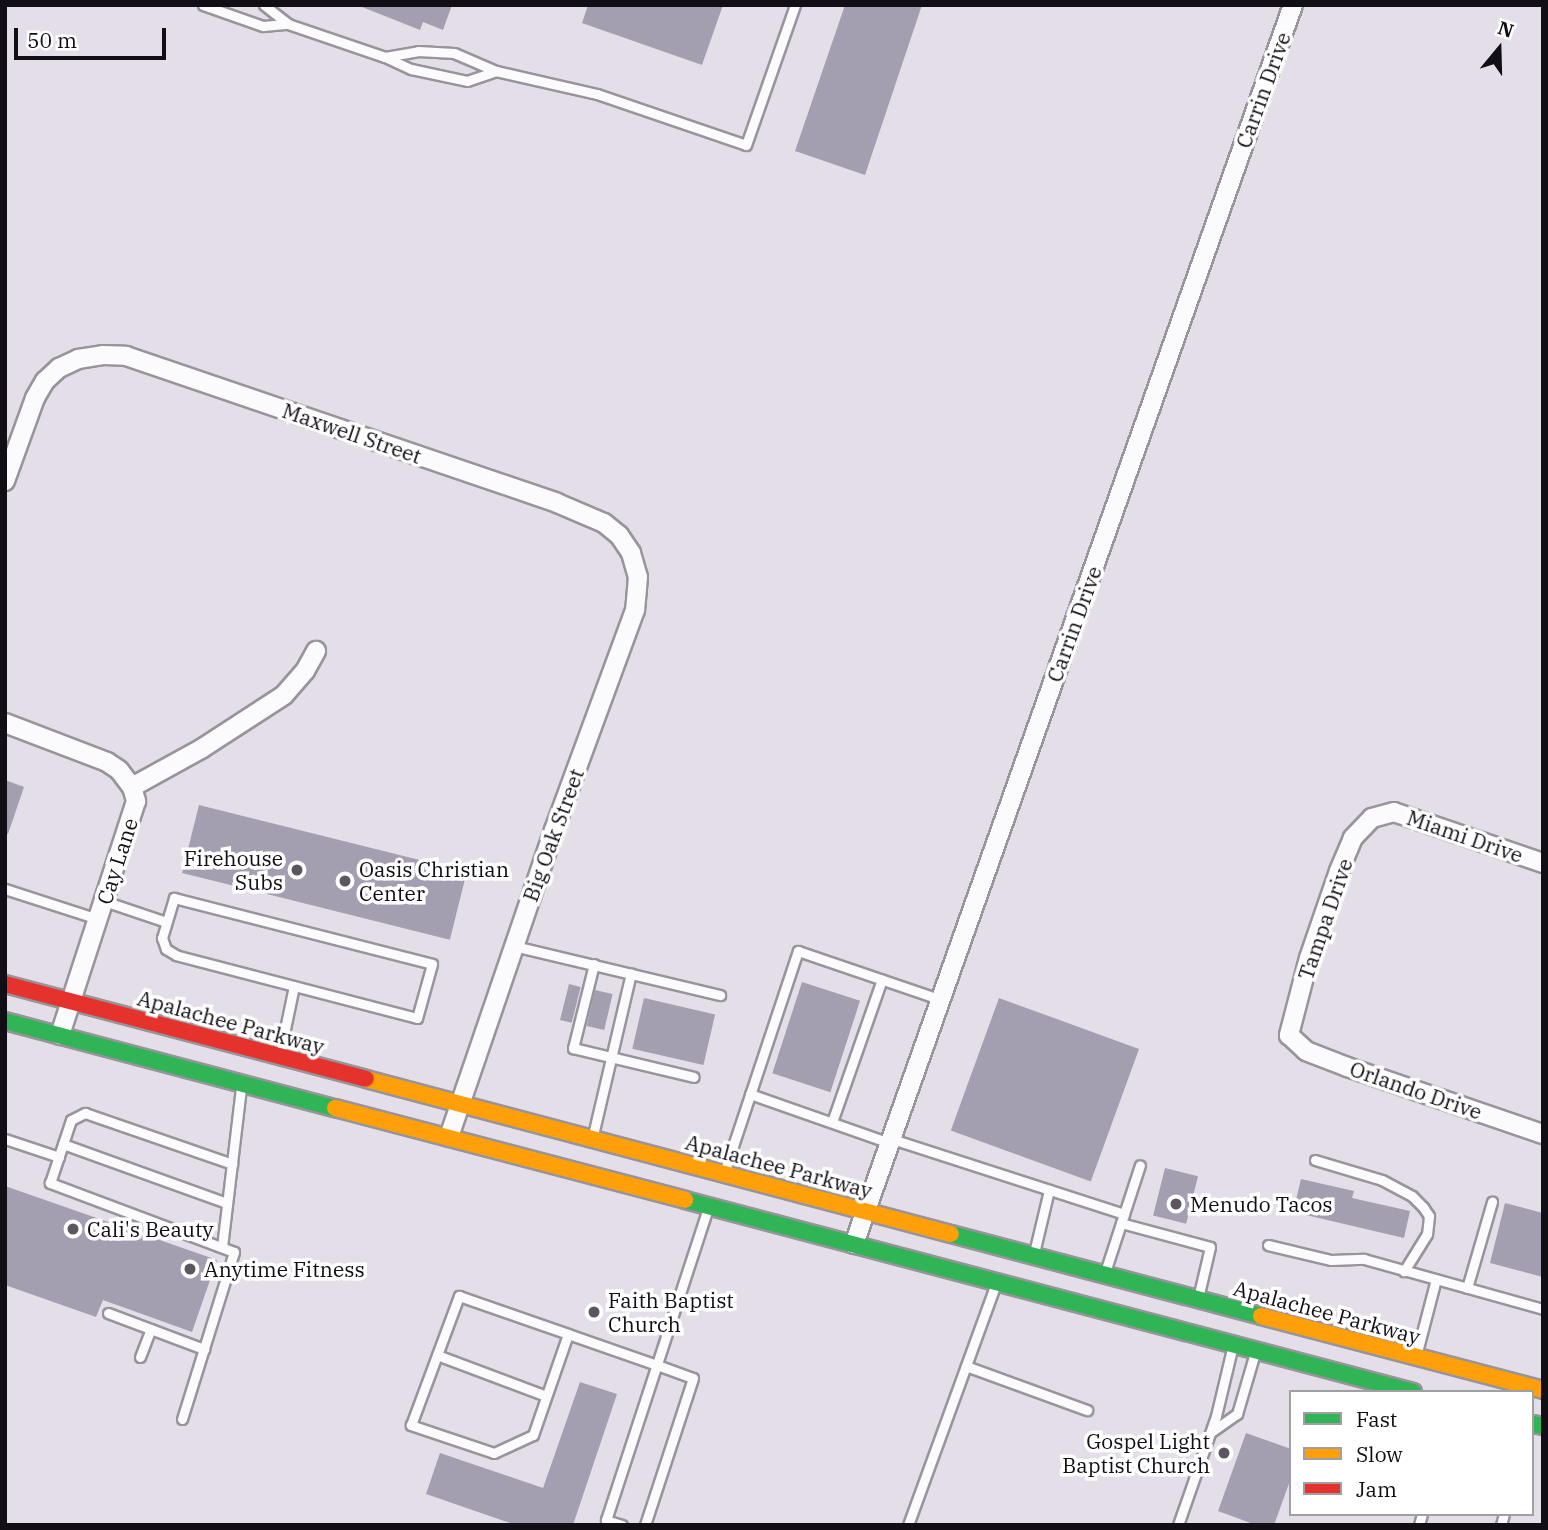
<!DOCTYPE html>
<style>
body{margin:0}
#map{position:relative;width:1548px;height:1530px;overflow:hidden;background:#e4dee9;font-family:"IBM Plex Serif",serif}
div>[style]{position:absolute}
.building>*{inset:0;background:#a49eb1;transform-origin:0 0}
.roads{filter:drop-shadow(2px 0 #98949c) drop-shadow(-2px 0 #98949c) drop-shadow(0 2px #98949c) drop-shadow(0 -2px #98949c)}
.lane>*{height:9px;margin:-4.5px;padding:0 4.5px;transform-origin:4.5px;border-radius:4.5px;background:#fbfafc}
.street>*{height:18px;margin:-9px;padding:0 9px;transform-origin:9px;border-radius:9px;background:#fbfafc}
.fast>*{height:16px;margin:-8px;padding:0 8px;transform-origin:8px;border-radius:8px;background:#30b455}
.slow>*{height:16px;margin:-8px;padding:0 8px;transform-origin:8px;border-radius:8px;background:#ff9f0a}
.jam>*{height:16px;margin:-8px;padding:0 8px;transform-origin:8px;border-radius:8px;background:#e5322d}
.dots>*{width:19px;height:19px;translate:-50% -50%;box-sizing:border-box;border:4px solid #fff;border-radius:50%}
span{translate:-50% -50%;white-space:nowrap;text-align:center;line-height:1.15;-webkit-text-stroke:7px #fff;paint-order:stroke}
.street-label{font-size:21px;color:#120e15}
.poi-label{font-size:21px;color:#120e15}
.right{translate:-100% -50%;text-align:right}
.left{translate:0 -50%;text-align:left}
.frame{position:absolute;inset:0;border:7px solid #120e15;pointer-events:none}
.legend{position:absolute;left:1289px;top:1390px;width:245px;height:126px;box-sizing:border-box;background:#fff;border:2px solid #a09fa1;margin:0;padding:9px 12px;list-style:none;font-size:21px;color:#120e15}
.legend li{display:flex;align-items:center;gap:14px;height:35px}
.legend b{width:35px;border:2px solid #a09fa1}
.north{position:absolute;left:1464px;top:14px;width:70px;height:70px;-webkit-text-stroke:5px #fff;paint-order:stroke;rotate:19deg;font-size:19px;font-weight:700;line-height:28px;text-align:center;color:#120e15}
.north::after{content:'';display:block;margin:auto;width:24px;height:32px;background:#120e15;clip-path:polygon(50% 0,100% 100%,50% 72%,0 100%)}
.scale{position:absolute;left:14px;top:28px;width:152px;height:32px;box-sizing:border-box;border:4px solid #120e15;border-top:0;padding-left:9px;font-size:21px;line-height:24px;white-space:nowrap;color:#120e15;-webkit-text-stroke:5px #fff;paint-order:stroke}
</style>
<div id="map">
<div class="building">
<i style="clip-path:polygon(357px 5px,452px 5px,443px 30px,423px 22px,420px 30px)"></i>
<i style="clip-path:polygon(588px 5px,723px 5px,702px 65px,582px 23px)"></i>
<i style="clip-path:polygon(845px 5px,922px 5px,865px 175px,795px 151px)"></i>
<i style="clip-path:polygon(5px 780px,24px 787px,8px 834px,5px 834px)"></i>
<i style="left:199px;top:805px;width:276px;height:70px;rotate:14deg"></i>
<i style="left:802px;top:982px;width:61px;height:96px;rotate:18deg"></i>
<i style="left:569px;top:984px;width:12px;height:37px;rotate:14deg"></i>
<i style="left:595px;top:990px;width:18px;height:37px;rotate:13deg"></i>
<i style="left:644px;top:998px;width:73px;height:52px;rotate:13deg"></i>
<i style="left:999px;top:998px;width:149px;height:141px;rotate:20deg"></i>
<i style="left:1165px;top:1168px;width:34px;height:49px;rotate:14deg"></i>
<i style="clip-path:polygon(1301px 1179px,1354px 1191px,1352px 1198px,1410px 1211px,1404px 1238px,1293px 1212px)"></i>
<i style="clip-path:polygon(5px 1186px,217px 1260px,192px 1332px,103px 1300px,96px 1317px,5px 1285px)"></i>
<i style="clip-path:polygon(1505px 1203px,1543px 1213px,1543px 1277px,1490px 1263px)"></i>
<i style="clip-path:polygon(580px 1382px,617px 1394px,573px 1525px,516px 1525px,426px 1494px,440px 1453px,543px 1488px)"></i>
<i style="clip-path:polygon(1246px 1433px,1291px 1449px,1291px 1478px,1274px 1525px,1256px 1525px,1218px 1511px)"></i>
</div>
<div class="roads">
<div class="lane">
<i style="left:203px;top:5px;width:64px;rotate:19.3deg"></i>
<i style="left:263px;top:26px;width:25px;rotate:-5deg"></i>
<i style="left:264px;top:5px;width:31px;rotate:38deg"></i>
<i style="left:288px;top:24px;width:102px;rotate:18.8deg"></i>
<i style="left:385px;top:57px;width:29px;rotate:25deg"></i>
<i style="left:411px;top:69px;width:57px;rotate:12.1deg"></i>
<i style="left:467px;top:81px;width:31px;rotate:-19deg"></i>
<i style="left:385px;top:57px;width:34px;rotate:-10deg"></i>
<i style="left:418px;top:51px;width:36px;rotate:3deg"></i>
<i style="left:454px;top:53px;width:46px;rotate:23.2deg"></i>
<i style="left:496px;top:71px;width:104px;rotate:12.8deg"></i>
<i style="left:597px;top:94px;width:157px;rotate:18.9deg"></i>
<i style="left:746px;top:145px;width:148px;rotate:-70.7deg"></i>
<i style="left:5px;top:889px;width:98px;rotate:17.9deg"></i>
<i style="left:174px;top:898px;width:266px;rotate:14.3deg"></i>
<i style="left:432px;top:964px;width:56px;rotate:105.5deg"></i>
<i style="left:417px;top:1018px;width:249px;rotate:-165.4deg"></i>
<i style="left:176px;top:955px;width:12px;rotate:-149deg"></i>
<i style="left:166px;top:949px;width:12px;rotate:-110deg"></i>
<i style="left:162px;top:938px;width:42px;rotate:-73.3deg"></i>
<i style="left:104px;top:901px;width:65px;rotate:18.7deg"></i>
<i style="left:514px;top:946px;width:212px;rotate:13.4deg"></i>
<i style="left:594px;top:964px;width:87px;rotate:104deg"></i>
<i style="left:573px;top:1048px;width:124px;rotate:13.5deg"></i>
<i style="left:280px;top:1053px;width:68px;rotate:-78.2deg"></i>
<i style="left:750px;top:1094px;width:148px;rotate:19.3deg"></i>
<i style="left:832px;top:1122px;width:151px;rotate:-70.7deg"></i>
<i style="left:593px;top:1135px;width:166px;rotate:-76.8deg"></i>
<i style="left:5px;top:1139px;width:57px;rotate:18.4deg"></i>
<i style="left:892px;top:1139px;width:244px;rotate:17.9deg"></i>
<i style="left:63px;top:1144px;width:174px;rotate:19.8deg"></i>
<i style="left:1315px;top:1160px;width:70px;rotate:16.6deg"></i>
<i style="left:1382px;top:1180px;width:34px;rotate:28deg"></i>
<i style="left:1412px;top:1196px;width:16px;rotate:45deg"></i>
<i style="left:1423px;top:1207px;width:11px;rotate:56deg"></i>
<i style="left:1429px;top:1216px;width:18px;rotate:96deg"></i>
<i style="left:1427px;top:1234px;width:44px;rotate:121.9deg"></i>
<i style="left:725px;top:1170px;width:231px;rotate:-71.6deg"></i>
<i style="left:798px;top:951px;width:152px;rotate:18.8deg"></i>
<i style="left:1121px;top:1223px;width:92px;rotate:15.1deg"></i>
<i style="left:1210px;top:1247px;width:48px;rotate:103.2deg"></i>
<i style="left:1268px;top:1245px;width:65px;rotate:13.4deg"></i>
<i style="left:1331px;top:1260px;width:33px;rotate:-2deg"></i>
<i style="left:1364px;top:1259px;width:186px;rotate:15.6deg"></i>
<i style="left:222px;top:1247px;width:160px;rotate:-83.2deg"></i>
<i style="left:1034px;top:1253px;width:65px;rotate:-76.6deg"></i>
<i style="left:1106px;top:1269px;width:109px;rotate:-71.9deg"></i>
<i style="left:1467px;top:1288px;width:90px;rotate:-73.8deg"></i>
<i style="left:108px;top:1313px;width:103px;rotate:20.6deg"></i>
<i style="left:568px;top:1334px;width:107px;rotate:109.1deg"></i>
<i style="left:533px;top:1435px;width:43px;rotate:155.2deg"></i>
<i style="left:494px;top:1453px;width:88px;rotate:-161.4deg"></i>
<i style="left:411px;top:1425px;width:138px;rotate:-69.6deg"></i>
<i style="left:459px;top:1296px;width:115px;rotate:19.2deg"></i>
<i style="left:568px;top:1334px;width:94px;rotate:19.2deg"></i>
<i style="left:657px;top:1365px;width:38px;rotate:20deg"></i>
<i style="left:693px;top:1378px;width:155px;rotate:108.1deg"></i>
<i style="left:1417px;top:1352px;width:75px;rotate:-75.4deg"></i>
<i style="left:437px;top:1355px;width:116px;rotate:20.6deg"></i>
<i style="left:140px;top:1357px;width:30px;rotate:-69deg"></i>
<i style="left:966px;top:1366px;width:129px;rotate:20deg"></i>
<i style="left:182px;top:1419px;width:175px;rotate:-72.7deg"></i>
<i style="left:234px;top:1252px;width:197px;rotate:-159.4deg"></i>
<i style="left:50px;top:1183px;width:66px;rotate:-71.6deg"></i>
<i style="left:71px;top:1120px;width:16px;rotate:-27deg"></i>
<i style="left:85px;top:1113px;width:156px;rotate:19.1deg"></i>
<i style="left:1211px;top:1432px;width:32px;rotate:-35deg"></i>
<i style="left:1237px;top:1414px;width:60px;rotate:-73.7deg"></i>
<i style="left:622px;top:1525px;width:17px;rotate:-163deg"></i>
<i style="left:606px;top:1520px;width:325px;rotate:-71.9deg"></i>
<i style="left:908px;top:1525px;width:254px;rotate:-70deg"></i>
<i style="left:1178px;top:1525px;width:115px;rotate:-70.8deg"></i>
<i style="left:1216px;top:1416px;width:69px;rotate:-76.6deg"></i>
<i style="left:1419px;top:1525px;width:11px;rotate:-75deg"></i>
<i style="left:1501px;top:1525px;width:11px;rotate:-75deg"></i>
</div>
<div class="street">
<i style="left:5px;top:481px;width:88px;rotate:-70.1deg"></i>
<i style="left:35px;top:398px;width:20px;rotate:-60deg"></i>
<i style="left:45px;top:381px;width:19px;rotate:-43deg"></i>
<i style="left:59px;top:368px;width:21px;rotate:-25deg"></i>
<i style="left:78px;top:359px;width:25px;rotate:-9deg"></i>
<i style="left:103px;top:355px;width:23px;rotate:2deg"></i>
<i style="left:126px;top:356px;width:455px;rotate:18.8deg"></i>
<i style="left:557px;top:503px;width:51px;rotate:23.1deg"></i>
<i style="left:604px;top:523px;width:19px;rotate:39deg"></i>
<i style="left:619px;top:535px;width:22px;rotate:56deg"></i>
<i style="left:631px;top:553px;width:25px;rotate:74deg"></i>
<i style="left:638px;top:577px;width:33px;rotate:95deg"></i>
<i style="left:635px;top:610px;width:234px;rotate:110.2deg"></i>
<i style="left:554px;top:830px;width:324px;rotate:108.9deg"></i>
<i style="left:5px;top:723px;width:109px;rotate:20.9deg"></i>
<i style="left:107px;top:762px;width:14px;rotate:34deg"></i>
<i style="left:119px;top:770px;width:21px;rotate:53deg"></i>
<i style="left:132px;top:787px;width:15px;rotate:74deg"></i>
<i style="left:136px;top:801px;width:246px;rotate:108deg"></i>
<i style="left:132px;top:787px;width:79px;rotate:-28.8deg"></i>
<i style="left:201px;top:749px;width:99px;rotate:-33deg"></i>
<i style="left:284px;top:695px;width:32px;rotate:-49deg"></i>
<i style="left:305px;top:671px;width:23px;rotate:-61deg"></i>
<i style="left:1543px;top:863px;width:157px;rotate:-161.1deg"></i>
<i style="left:1394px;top:812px;width:23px;rotate:165deg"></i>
<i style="left:1372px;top:818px;width:28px;rotate:134deg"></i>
<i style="left:1353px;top:838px;width:36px;rotate:113deg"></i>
<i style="left:1339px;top:871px;width:92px;rotate:109deg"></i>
<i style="left:1309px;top:958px;width:80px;rotate:104.6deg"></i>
<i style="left:1289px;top:1035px;width:23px;rotate:43deg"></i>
<i style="left:1306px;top:1051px;width:44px;rotate:21.3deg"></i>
<i style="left:1347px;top:1067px;width:207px;rotate:18.9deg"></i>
<i style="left:854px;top:1244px;width:1314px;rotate:-70.49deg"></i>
</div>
<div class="fast">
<i style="left:5px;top:1021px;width:341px;rotate:14.8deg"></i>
<i style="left:685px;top:1200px;width:753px;rotate:14.77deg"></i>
<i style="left:951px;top:1234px;width:321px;rotate:14.8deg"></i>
<i style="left:1532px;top:1424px;width:11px;rotate:10deg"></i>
</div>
<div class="slow">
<i style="left:366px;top:1079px;width:605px;rotate:14.84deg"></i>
<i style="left:335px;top:1108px;width:362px;rotate:14.7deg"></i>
<i style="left:1261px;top:1316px;width:292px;rotate:14.7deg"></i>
</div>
<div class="jam">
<i style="left:5px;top:984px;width:373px;rotate:14.7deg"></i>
</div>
</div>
<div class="dots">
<i style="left:297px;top:870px;background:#5c575f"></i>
<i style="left:345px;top:881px;background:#5c575f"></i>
<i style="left:1176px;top:1204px;background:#5c575f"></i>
<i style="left:73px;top:1229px;background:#5c575f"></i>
<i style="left:190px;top:1269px;background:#5c575f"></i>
<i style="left:594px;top:1312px;background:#5c575f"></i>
<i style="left:1224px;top:1453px;background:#5c575f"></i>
</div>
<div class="street-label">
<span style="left:1263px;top:90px;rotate:-70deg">Carrin Drive</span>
<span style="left:352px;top:433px;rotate:19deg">Maxwell Street</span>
<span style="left:1074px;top:624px;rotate:-70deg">Carrin Drive</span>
<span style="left:553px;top:835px;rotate:-70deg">Big Oak Street</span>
<span style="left:1465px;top:836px;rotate:19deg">Miami Drive</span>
<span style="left:117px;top:861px;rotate:-72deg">Cay Lane</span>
<span style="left:1325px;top:919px;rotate:-71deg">Tampa Drive</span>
<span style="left:231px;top:1022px;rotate:15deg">Apalachee Parkway</span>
<span style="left:1416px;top:1090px;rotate:19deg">Orlando Drive</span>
<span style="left:779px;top:1166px;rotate:15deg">Apalachee Parkway</span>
<span style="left:1327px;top:1312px;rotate:15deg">Apalachee Parkway</span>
</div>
<div class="poi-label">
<span class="right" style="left:283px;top:870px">Firehouse<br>Subs</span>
<span class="left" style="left:359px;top:881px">Oasis Christian<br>Center</span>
<span class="left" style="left:1190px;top:1204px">Menudo Tacos</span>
<span class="left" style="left:87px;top:1229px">Cali's Beauty</span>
<span class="left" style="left:204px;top:1269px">Anytime Fitness</span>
<span class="left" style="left:608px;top:1312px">Faith Baptist<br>Church</span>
<span class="right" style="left:1210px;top:1453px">Gospel Light<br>Baptist Church</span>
</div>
<div class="frame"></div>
<ul class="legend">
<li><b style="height:9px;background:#30b455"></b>Fast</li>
<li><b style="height:9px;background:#ff9f0a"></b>Slow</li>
<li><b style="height:9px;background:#e5322d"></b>Jam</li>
</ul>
<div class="north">N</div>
<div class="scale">50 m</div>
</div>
